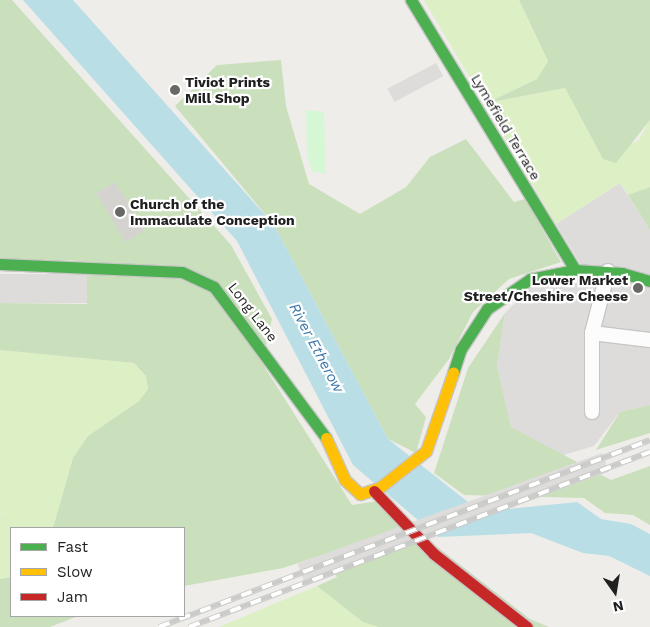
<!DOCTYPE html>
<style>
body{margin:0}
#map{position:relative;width:650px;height:627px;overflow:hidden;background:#efede9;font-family:"Work Sans",sans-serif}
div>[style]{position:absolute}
.residential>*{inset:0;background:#dedcda}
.religious>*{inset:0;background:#dddcda;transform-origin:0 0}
.grass>*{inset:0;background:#ddefc5}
.forest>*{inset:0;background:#cae0bc}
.park>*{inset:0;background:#d5f7d4}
.water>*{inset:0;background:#badee5}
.pier>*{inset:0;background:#dedddb;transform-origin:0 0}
.building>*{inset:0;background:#d5d3d0;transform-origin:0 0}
.roads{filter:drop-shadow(1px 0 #c7c6c5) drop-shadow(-1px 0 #c7c6c5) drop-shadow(0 1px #c7c6c5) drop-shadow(0 -1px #c7c6c5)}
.street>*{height:14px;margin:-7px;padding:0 7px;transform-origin:7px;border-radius:7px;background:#fdfcfc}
.fast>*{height:11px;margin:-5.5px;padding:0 5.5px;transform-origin:5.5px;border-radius:5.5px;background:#4caf50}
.slow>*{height:11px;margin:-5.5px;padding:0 5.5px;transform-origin:5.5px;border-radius:5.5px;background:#ffc107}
.jam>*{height:11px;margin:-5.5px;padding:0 5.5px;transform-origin:5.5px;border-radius:5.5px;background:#c62828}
.rail>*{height:5.5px;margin-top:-2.75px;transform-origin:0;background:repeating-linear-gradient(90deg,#fff 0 11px,#cbcbca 0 22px);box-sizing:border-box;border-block:1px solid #cbcbca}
.dots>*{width:14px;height:14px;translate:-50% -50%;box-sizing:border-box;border:2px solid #fff;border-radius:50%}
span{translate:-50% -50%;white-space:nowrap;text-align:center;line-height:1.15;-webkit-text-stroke:4.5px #fff;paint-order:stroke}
.poi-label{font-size:14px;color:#202020;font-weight:700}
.left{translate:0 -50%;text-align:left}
.right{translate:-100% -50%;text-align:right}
.street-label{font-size:14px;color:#202020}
.water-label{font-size:15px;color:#3d77aa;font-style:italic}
.legend{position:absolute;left:10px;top:527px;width:175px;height:90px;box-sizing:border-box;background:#fff;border:1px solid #a6a6a6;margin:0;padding:6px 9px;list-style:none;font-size:15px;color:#202020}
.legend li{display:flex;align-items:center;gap:10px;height:25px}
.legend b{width:25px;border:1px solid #a6a6a6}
.north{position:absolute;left:590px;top:567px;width:50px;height:50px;-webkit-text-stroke:4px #fff;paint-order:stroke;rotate:167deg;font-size:14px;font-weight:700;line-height:20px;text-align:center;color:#202020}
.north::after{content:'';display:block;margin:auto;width:18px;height:22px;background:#202020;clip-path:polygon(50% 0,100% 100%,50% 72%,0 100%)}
</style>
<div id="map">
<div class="residential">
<i style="clip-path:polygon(620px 183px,650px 230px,650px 405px,620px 412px,594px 446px,560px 456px,511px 427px,497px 365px,505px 313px,530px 288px,588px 276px,556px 224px)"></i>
</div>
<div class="religious">
<i style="left:436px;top:63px;width:15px;height:55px;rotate:62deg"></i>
<i style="left:0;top:274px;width:87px;height:29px"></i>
</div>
<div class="grass">
<i style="clip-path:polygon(424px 0,519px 0,548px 61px,537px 79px,489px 103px,565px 88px,603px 159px,639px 140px,650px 120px,650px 187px,628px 195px,620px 183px,556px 224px)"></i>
<i style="clip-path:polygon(0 350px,134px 363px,146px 376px,148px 389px,139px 401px,88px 436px,73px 458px,53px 528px,11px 528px,11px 577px,0 579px,0 516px,8px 510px,0 515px)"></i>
<i style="clip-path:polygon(317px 586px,363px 622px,379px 627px,219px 627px)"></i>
</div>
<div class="forest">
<i style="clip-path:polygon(0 0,12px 0,231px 245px,272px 319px,262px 363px,352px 505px,378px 501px,530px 619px,549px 627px,379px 627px,363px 622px,317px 586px,337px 577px,319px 556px,283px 568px,184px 586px,184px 528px,53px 528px,73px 458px,88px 436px,139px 401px,148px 389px,146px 376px,134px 363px,0 350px,0 303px,87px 304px,87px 261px,0 259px)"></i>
<i style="clip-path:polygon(519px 0,650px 0,650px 120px,616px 163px,603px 159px,565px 88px,487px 103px,537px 79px,548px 61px)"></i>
<i style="clip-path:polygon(281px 60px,286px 106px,309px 184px,360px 214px,406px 187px,430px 157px,466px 139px,514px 202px,525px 199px,561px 262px,509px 279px,473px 312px,449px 359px,415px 404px,426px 417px,416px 453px,388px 439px,274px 225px,175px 106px,217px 65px)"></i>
<i style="clip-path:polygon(650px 187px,650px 230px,628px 195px)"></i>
<i style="clip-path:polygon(505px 313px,497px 365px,511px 427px,611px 480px,650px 466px,650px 525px,633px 515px,605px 513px,584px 498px,464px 495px,434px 473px,468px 368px)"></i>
<i style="clip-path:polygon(650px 405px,650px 433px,596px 450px,620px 412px)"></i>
<i style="clip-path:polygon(11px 577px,11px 616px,78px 616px,50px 627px,0 627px,0 579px)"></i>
</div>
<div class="park">
<i style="clip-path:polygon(306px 110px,324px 112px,326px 174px,312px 171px,307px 156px)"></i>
</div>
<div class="water">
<i style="clip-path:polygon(23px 0,73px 0,274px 225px,388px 439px,468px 502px,508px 509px,577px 502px,601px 519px,631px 524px,650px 534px,650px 576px,609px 556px,583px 553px,531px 533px,438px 537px,353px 465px,237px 241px)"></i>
</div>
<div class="pier">
<i style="left:602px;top:453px;width:20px;height:324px;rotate:70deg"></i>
</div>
<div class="building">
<i style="left:115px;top:182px;width:57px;height:22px;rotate:59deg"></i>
</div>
<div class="roads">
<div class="street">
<i style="left:592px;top:333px;width:58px;rotate:6.9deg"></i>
<i style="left:592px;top:412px;width:79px;rotate:-90deg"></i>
<i style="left:592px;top:333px;width:64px;rotate:-75.5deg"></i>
</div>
<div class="fast">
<i style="left:411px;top:0;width:316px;rotate:58.7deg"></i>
<i style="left:0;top:264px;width:182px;rotate:2.5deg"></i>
<i style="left:182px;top:272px;width:35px;rotate:25deg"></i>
<i style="left:214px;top:287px;width:188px;rotate:53.4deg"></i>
<i style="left:453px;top:373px;width:25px;rotate:-72deg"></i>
<i style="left:461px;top:349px;width:48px;rotate:-57deg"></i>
<i style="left:487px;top:309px;width:52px;rotate:-34.9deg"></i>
<i style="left:530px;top:279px;width:46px;rotate:-11.3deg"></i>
<i style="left:575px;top:270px;width:47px;rotate:3.7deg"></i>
<i style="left:622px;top:273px;width:29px;rotate:16deg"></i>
</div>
<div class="slow">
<i style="left:326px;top:438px;width:46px;rotate:65.7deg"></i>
<i style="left:345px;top:480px;width:21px;rotate:43deg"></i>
<i style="left:360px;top:494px;width:20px;rotate:-18deg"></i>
<i style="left:379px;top:488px;width:60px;rotate:-38.2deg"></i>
<i style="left:426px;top:451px;width:83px;rotate:-70.9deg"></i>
</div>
<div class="jam">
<i style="left:374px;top:491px;width:87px;rotate:46.4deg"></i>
<i style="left:434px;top:554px;width:118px;rotate:38.1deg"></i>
</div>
</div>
<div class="rail">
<i style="left:159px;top:627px;width:525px;rotate:-20.85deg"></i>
<i style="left:189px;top:627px;width:493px;rotate:-20.8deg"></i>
</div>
<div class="dots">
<i style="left:175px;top:90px;background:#686866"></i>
<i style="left:120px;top:212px;background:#686866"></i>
<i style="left:638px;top:288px;background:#686866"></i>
</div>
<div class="poi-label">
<span class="left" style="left:185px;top:90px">Tiviot Prints<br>Mill Shop</span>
<span class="left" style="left:130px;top:212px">Church of the<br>Immaculate Conception</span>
<span class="right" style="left:628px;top:288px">Lower Market<br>Street/Cheshire Cheese</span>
</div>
<div class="street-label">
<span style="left:506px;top:127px;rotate:59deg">Lymefield Terrace</span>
<span style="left:253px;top:312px;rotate:52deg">Long Lane</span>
</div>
<div class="water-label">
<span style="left:316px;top:348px;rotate:62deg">River Etherow</span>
</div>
<ul class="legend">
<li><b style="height:6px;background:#4caf50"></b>Fast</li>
<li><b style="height:6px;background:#ffc107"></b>Slow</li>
<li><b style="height:6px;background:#c62828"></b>Jam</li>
</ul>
<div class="north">N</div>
</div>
